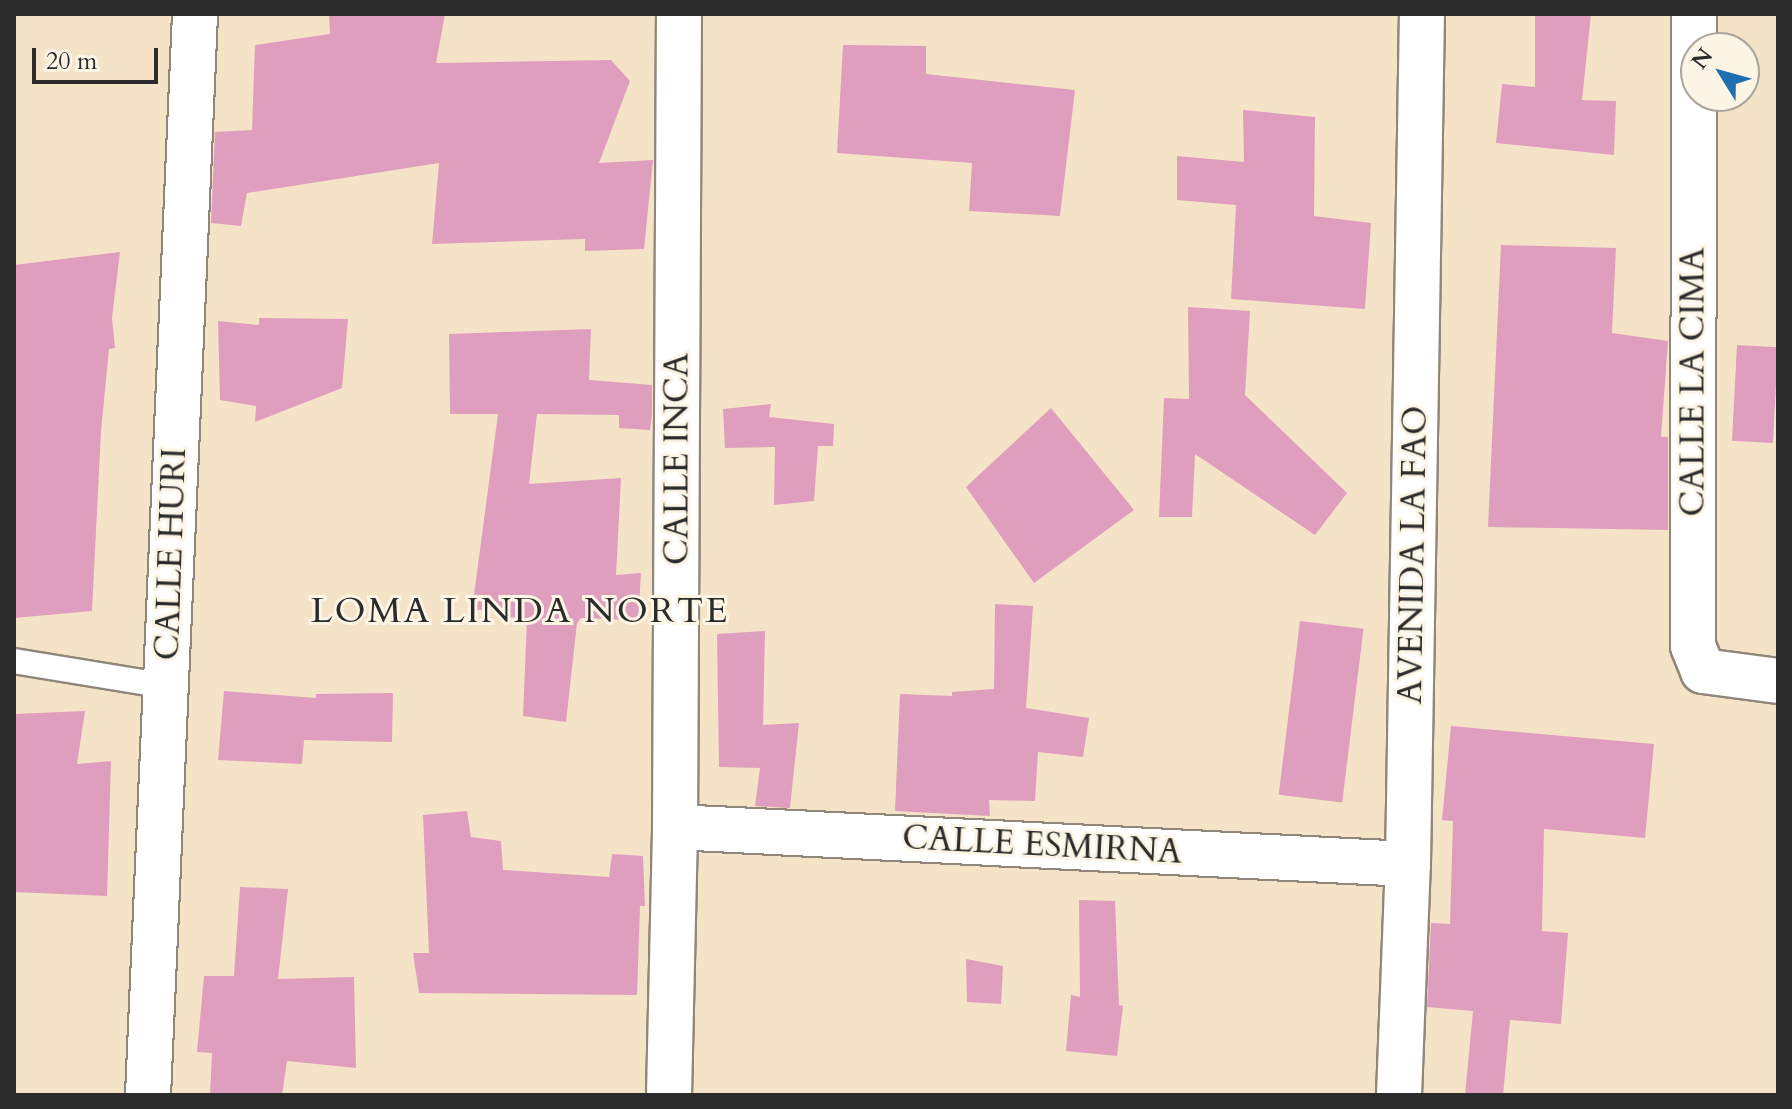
<!DOCTYPE html>
<style>
body{margin:0}
#map{position:relative;width:1792px;height:1109px;overflow:hidden;background:#f5e3c8;font-family:Cardo,serif}
div>[style]{position:absolute}
.building>*{inset:0;background:#df9ebd;transform-origin:0 0}
.roads{filter:drop-shadow(2px 0 #90877a) drop-shadow(-2px 0 #90877a) drop-shadow(0 2px #90877a) drop-shadow(0 -2px #90877a)}
.service>*{height:24px;margin:-12px;padding:0 12px;transform-origin:12px;border-radius:12px;background:#fff}
.minor>*{height:44px;margin:-22px;padding:0 22px;transform-origin:22px;border-radius:22px;background:#fff}
span{translate:-50% -50%;white-space:nowrap;text-align:center;line-height:1.15;-webkit-text-stroke:6px #fcf5e5;paint-order:stroke}
.street-label{font-size:34px;color:#2b2b2b}
.neighbourhood-label{font-size:36px;color:#2b2b2b;letter-spacing:2px}
.frame{position:absolute;inset:0;border:16px solid #2b2b2b;pointer-events:none}
.north{position:absolute;left:1680px;top:32px;width:80px;height:80px;box-sizing:border-box;background:#fcf5e5;border:2px solid #a8a49b;border-radius:50%;rotate:307deg;font-size:22px;font-weight:700;line-height:32px;text-align:center;color:#2b2b2b}
.north::after{content:'';display:block;margin:auto;width:28px;height:36px;background:#1f6fb2;clip-path:polygon(50% 0,100% 100%,50% 72%,0 100%)}
.scale{position:absolute;left:32px;top:48px;width:126px;height:36px;box-sizing:border-box;border:4px solid #2b2b2b;border-top:0;padding-left:10px;font-size:24px;line-height:28px;white-space:nowrap;color:#2b2b2b;-webkit-text-stroke:6px #fcf5e5;paint-order:stroke}
</style>
<div id="map">
<div class="building">
<i style="clip-path:polygon(329px 14px,445px 14px,436px 63px,611px 60px,630px 81px,599px 163px,653px 160px,644px 249px,585px 251px,585px 239px,432px 244px,439px 163px,247px 193px,241px 226px,211px 223px,215px 132px,252px 130px,255px 45px,330px 34px)"></i>
<i style="clip-path:polygon(1535px 14px,1591px 14px,1582px 100px,1616px 101px,1614px 155px,1496px 143px,1502px 84px,1535px 87px)"></i>
<i style="clip-path:polygon(843px 45px,926px 46px,926px 74px,1075px 90px,1060px 216px,969px 211px,972px 163px,837px 153px)"></i>
<i style="clip-path:polygon(1243px 110px,1315px 117px,1314px 216px,1371px 223px,1365px 309px,1231px 299px,1236px 205px,1177px 200px,1177px 156px,1244px 162px)"></i>
<i style="clip-path:polygon(1501px 245px,1616px 248px,1612px 333px,1668px 341px,1661px 437px,1668px 437px,1668px 530px,1488px 527px)"></i>
<i style="clip-path:polygon(120px 252px,112px 318px,115px 348px,109px 349px,101px 431px,92px 611px,14px 618px,14px 265px)"></i>
<i style="clip-path:polygon(1188px 307px,1250px 311px,1245px 395px,1347px 493px,1315px 535px,1195px 454px,1192px 517px,1159px 517px,1164px 398px,1189px 399px)"></i>
<i style="clip-path:polygon(259px 318px,348px 319px,342px 388px,255px 422px,256px 406px,220px 400px,218px 321px,259px 325px)"></i>
<i style="clip-path:polygon(591px 329px,589px 380px,652px 385px,652px 415px,650px 430px,619px 428px,619px 415px,537px 414px,529px 484px,621px 478px,616px 575px,641px 573px,638px 620px,581px 618px,577px 623px,566px 722px,523px 716px,527px 619px,500px 616px,500px 610px,472px 610px,498px 414px,450px 414px,449px 334px)"></i>
<i style="left:1737px;top:345px;width:41px;height:96px;rotate:3deg"></i>
<i style="clip-path:polygon(771px 404px,769px 417px,834px 424px,833px 446px,818px 446px,814px 501px,774px 505px,775px 447px,725px 448px,723px 409px)"></i>
<i style="clip-path:polygon(1051px 408px,1134px 510px,1034px 583px,966px 487px)"></i>
<i style="clip-path:polygon(995px 604px,1033px 606px,1026px 708px,1089px 718px,1083px 757px,1038px 752px,1035px 801px,989px 800px,990px 816px,895px 811px,900px 694px,952px 696px,952px 692px,994px 689px)"></i>
<i style="left:1300px;top:621px;width:64px;height:175px;rotate:7deg"></i>
<i style="clip-path:polygon(765px 631px,763px 725px,799px 723px,790px 808px,755px 806px,760px 768px,719px 767px,717px 634px)"></i>
<i style="clip-path:polygon(224px 691px,316px 698px,316px 694px,393px 693px,392px 742px,304px 740px,302px 764px,218px 760px)"></i>
<i style="clip-path:polygon(85px 711px,77px 764px,111px 761px,107px 896px,14px 892px,14px 714px)"></i>
<i style="clip-path:polygon(1451px 726px,1654px 744px,1645px 838px,1544px 829px,1542px 931px,1568px 933px,1561px 1024px,1510px 1020px,1503px 1095px,1465px 1095px,1473px 1011px,1427px 1007px,1431px 923px,1450px 924px,1453px 821px,1442px 820px)"></i>
<i style="clip-path:polygon(467px 811px,471px 837px,501px 841px,503px 870px,609px 877px,612px 854px,643px 856px,645px 906px,640px 906px,637px 995px,419px 993px,413px 953px,429px 953px,423px 815px)"></i>
<i style="clip-path:polygon(240px 887px,288px 889px,278px 979px,354px 977px,356px 1068px,287px 1061px,282px 1095px,210px 1095px,212px 1053px,197px 1052px,204px 976px,234px 976px)"></i>
<i style="clip-path:polygon(1079px 900px,1115px 901px,1119px 1005px,1123px 1006px,1117px 1056px,1066px 1051px,1071px 995px,1080px 997px)"></i>
<i style="clip-path:polygon(966px 959px,1003px 966px,1001px 1004px,967px 1002px)"></i>
</div>
<div class="roads">
<div class="service">
<i style="left:14px;top:661px;width:154px;rotate:9.3deg"></i>
</div>
<div class="minor">
<i style="left:1694px;top:14px;width:632px;rotate:90.09deg"></i>
<i style="left:1693px;top:646px;width:27px;rotate:68deg"></i>
<i style="left:1703px;top:671px;width:76px;rotate:7.6deg"></i>
<i style="left:675px;top:827px;width:734px;rotate:2.89deg"></i>
<i style="left:148px;top:1095px;width:1082px;rotate:-87.51deg"></i>
<i style="left:669px;top:1095px;width:268px;rotate:-88.7deg"></i>
<i style="left:675px;top:827px;width:813px;rotate:-89.72deg"></i>
<i style="left:1399px;top:1095px;width:231px;rotate:-87.8deg"></i>
<i style="left:1408px;top:864px;width:850px;rotate:-89.06deg"></i>
</div>
</div>
<div class="street-label">
<span style="left:1693px;top:382px;rotate:-90deg">CALLE LA CIMA</span>
<span style="left:677px;top:459px;rotate:-90deg">CALLE INCA</span>
<span style="left:171px;top:554px;rotate:-88deg">CALLE HURI</span>
<span style="left:1413px;top:555px;rotate:-89deg">AVENIDA LA FAO</span>
<span style="left:1042px;top:845px;rotate:3deg">CALLE ESMIRNA</span>
</div>
<div class="neighbourhood-label">
<span style="left:520px;top:611px">LOMA LINDA NORTE</span>
</div>
<div class="frame"></div>
<div class="north">N</div>
<div class="scale">20 m</div>
</div>
